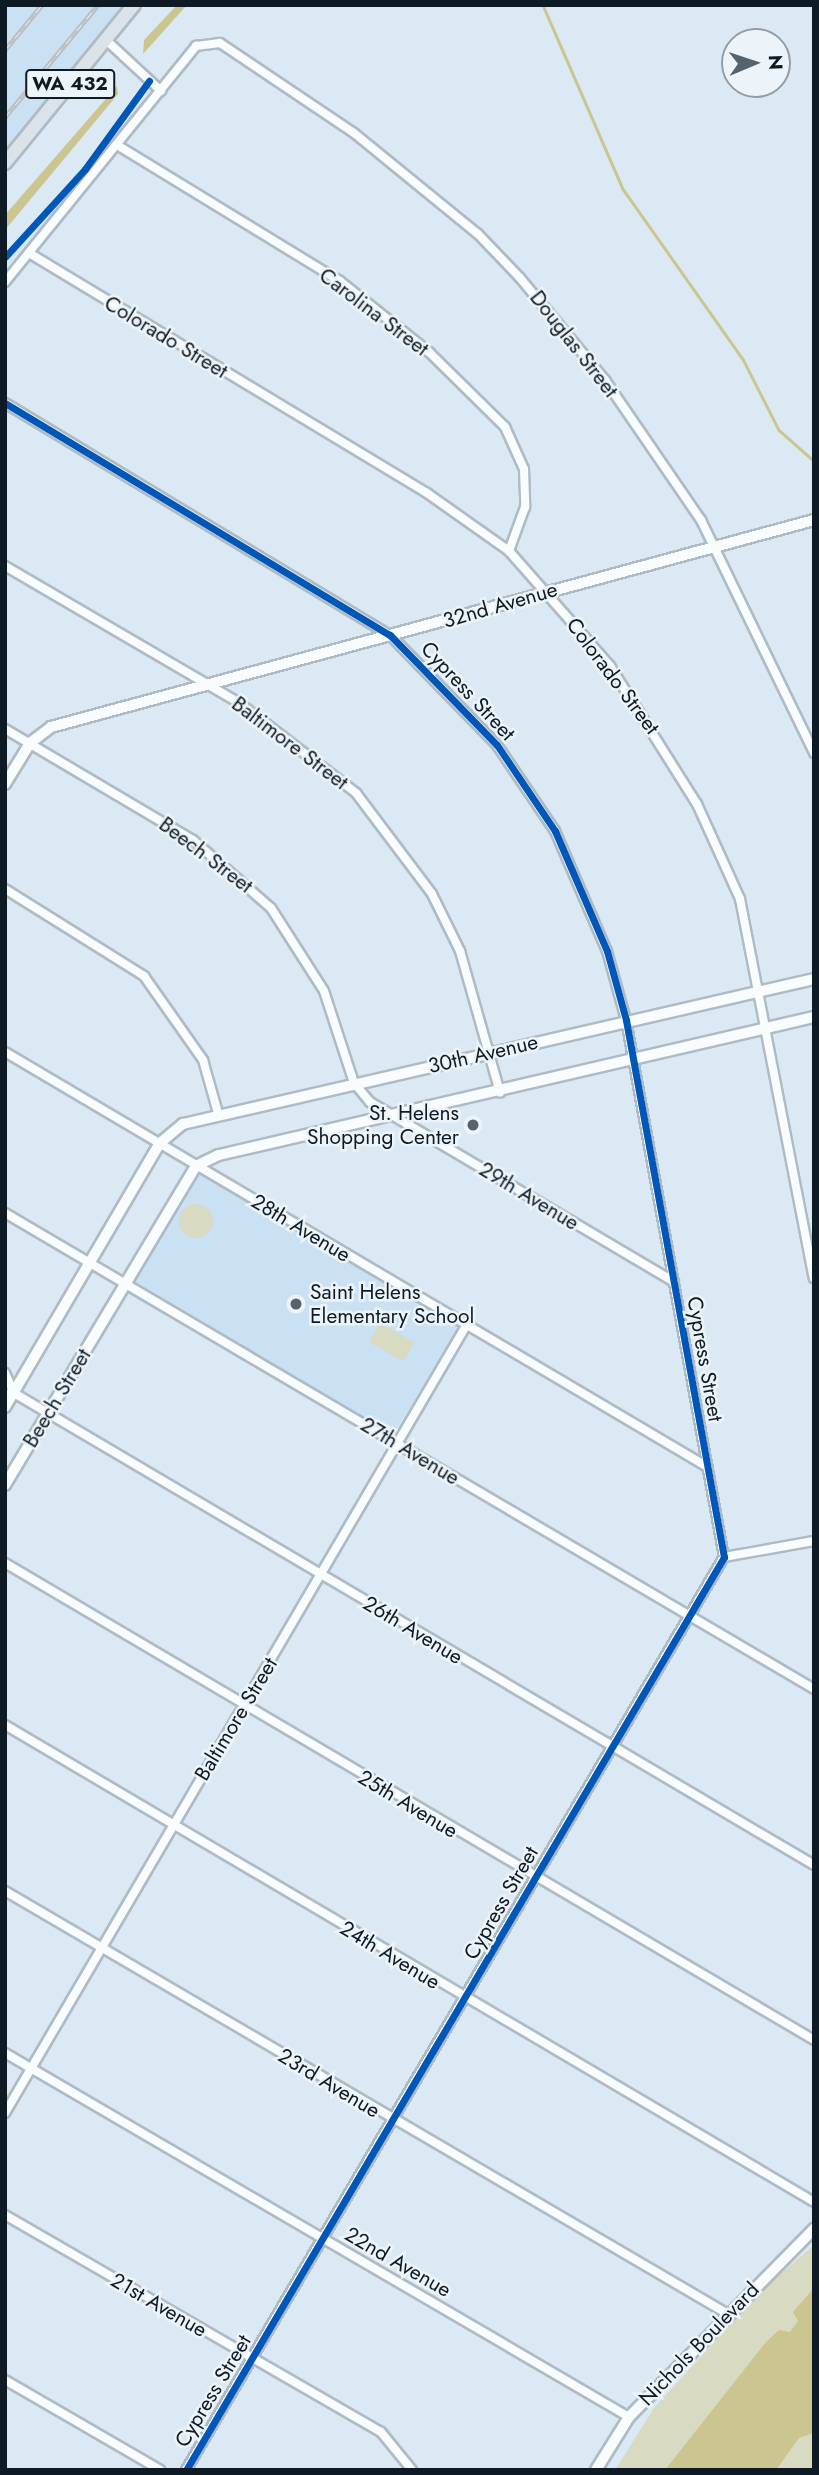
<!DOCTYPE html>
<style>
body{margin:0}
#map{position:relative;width:819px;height:2475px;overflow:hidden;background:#dae9f4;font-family:Jost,sans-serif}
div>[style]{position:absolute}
.built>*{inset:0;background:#c9e1f3;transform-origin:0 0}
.green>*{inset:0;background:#d8dac1;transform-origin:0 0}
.round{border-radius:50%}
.water>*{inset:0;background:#cbc590}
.stream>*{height:2.5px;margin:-1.25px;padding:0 1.25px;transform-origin:1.25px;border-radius:1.25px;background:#cbc590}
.roads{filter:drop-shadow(2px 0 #afbbc4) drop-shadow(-2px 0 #afbbc4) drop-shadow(0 2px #afbbc4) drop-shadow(0 -2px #afbbc4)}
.street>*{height:8px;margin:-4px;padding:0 4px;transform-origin:4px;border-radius:4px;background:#f9fcfd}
.secondary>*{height:10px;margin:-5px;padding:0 5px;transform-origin:5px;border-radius:5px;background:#f9fcfd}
.primary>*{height:12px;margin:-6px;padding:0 6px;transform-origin:6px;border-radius:6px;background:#dae3ea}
.rail>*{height:5px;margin-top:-2.5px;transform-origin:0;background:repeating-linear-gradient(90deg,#edf4f9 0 8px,#bbbfc2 0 16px);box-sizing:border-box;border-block:2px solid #bbbfc2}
.cycleway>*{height:7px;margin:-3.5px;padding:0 3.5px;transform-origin:3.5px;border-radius:3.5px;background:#0057b8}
.dots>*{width:19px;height:19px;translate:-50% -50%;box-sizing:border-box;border:4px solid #edf4f9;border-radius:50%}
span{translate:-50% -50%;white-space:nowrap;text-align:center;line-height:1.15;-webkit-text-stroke:5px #edf4f9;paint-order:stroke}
.shield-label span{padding:2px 5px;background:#edf4f9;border:2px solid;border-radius:5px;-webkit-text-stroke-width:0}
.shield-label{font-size:19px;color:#0f1b24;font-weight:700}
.street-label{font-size:21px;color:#0f1b24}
.poi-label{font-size:21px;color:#0f1b24}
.right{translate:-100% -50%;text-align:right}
.left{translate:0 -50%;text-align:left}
.frame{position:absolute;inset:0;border:7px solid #0f1b24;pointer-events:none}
.north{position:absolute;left:721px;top:28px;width:70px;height:70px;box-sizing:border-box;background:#edf4f9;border:2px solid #949da4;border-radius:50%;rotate:88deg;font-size:19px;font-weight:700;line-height:28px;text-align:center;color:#0f1b24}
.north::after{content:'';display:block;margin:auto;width:24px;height:32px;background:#56636d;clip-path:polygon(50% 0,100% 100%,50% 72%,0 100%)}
</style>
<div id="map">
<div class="built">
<i style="clip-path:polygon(5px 5px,133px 5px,5px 161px)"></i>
<i style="left:200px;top:1172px;width:301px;height:127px;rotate:31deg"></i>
</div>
<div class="green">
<i class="round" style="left:179px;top:1204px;width:34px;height:34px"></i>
<i style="left:380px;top:1323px;width:39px;height:22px;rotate:29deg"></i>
<i style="clip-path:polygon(814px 2245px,814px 2470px,615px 2470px,654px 2408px,763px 2289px)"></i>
</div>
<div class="water">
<i style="clip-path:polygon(177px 5px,187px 5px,143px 54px,144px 40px)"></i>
<i style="clip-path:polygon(117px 86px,118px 94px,5px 230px,5px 215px)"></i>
<i style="clip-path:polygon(814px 2288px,814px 2433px,799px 2438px,776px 2470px,665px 2470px,766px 2342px,779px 2330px,790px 2332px,798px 2321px,793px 2312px)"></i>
</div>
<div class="stream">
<i style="left:543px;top:5px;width:201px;rotate:66.5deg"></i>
<i style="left:623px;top:189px;width:208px;rotate:54.8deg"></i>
<i style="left:743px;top:359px;width:80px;rotate:63.1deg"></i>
<i style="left:779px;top:430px;width:47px;rotate:41.5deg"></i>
</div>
<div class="roads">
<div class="street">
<i style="left:106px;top:40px;width:75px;rotate:42.8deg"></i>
<i style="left:117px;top:145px;width:261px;rotate:31.4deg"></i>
<i style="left:340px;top:281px;width:114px;rotate:38.6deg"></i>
<i style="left:429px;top:352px;width:107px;rotate:44.6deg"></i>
<i style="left:505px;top:427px;width:46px;rotate:65.7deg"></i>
<i style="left:524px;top:469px;width:38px;rotate:88deg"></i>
<i style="left:525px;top:507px;width:47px;rotate:110deg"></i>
<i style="left:29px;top:253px;width:465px;rotate:31.1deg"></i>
<i style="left:427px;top:493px;width:100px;rotate:35.3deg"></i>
<i style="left:509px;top:551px;width:153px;rotate:48.7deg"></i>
<i style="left:610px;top:666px;width:163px;rotate:57.8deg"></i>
<i style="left:697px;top:804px;width:104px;rotate:65.6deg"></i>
<i style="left:740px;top:899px;width:386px;rotate:79deg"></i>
<i style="left:5px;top:282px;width:304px;rotate:-51deg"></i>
<i style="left:196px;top:46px;width:24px;rotate:-7deg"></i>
<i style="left:220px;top:43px;width:161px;rotate:33.9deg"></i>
<i style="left:354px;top:133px;width:160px;rotate:39.2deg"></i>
<i style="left:478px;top:234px;width:61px;rotate:46.3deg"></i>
<i style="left:520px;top:278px;width:133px;rotate:50.2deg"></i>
<i style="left:605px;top:380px;width:170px;rotate:55.6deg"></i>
<i style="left:701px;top:520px;width:259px;rotate:64.1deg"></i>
<i style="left:5px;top:403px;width:449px;rotate:31.1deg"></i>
<i style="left:390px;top:635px;width:153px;rotate:45.8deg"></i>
<i style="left:497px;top:745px;width:104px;rotate:56deg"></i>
<i style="left:555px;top:831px;width:131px;rotate:66.6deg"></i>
<i style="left:607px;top:951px;width:72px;rotate:74.6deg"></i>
<i style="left:626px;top:1020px;width:546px;rotate:79.66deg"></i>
<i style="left:724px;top:1557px;width:1060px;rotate:120.51deg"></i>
<i style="left:5px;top:566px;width:270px;rotate:30.3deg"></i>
<i style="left:238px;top:702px;width:149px;rotate:37.6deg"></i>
<i style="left:356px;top:793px;width:126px;rotate:53deg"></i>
<i style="left:432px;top:894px;width:64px;rotate:63.8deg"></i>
<i style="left:460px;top:951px;width:147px;rotate:74.2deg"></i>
<i style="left:5px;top:729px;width:218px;rotate:30.6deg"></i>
<i style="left:193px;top:840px;width:103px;rotate:41.1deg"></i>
<i style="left:271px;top:908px;width:98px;rotate:57.4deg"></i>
<i style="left:324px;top:991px;width:97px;rotate:71.9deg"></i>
<i style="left:354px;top:1083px;width:25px;rotate:50deg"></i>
<i style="left:370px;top:1102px;width:353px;rotate:30.6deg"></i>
<i style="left:5px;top:889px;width:164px;rotate:32deg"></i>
<i style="left:144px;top:976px;width:103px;rotate:54.9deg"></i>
<i style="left:203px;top:1060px;width:55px;rotate:74.2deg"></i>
<i style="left:5px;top:1052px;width:814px;rotate:30.57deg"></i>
<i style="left:5px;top:1213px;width:939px;rotate:30.47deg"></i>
<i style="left:5px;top:1373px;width:22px;rotate:66deg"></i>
<i style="left:5px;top:1394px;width:9px;rotate:-6deg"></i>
<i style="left:14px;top:1393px;width:929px;rotate:30.54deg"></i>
<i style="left:724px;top:1557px;width:91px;rotate:-10.1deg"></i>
<i style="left:5px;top:1563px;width:939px;rotate:30.52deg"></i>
<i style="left:5px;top:1725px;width:939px;rotate:30.52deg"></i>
<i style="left:5px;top:1891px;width:838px;rotate:30.33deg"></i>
<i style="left:5px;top:2053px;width:722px;rotate:30.26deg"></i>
<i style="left:5px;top:2113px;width:912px;rotate:-59.64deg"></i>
<i style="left:5px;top:2215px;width:434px;rotate:30deg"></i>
<i style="left:381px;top:2432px;width:49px;rotate:50.8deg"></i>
<i style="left:5px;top:2380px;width:179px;rotate:30.1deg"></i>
</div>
<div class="secondary">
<i style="left:5px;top:784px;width:48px;rotate:-58.6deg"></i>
<i style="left:30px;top:743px;width:26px;rotate:-37deg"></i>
<i style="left:51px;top:727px;width:791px;rotate:-15.18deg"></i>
<i style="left:5px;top:1407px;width:306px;rotate:-59.6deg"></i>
<i style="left:160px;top:1143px;width:30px;rotate:-40deg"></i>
<i style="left:183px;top:1124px;width:647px;rotate:-12.94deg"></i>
<i style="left:5px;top:1485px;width:372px;rotate:-59.1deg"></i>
<i style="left:196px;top:1166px;width:25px;rotate:-26deg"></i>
<i style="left:219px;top:1155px;width:611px;rotate:-13.06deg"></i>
<i style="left:596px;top:2470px;width:62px;rotate:-58.1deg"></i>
<i style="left:629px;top:2417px;width:264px;rotate:-45.5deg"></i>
</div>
<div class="primary">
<i style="left:5px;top:163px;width:204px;rotate:-50.8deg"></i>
</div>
</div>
<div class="rail">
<i style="left:5px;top:50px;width:58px;rotate:-50.6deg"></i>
<i style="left:5px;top:117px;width:146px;rotate:-50.3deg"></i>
</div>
<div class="cycleway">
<i style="left:5px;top:257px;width:119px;rotate:-47.7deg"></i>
<i style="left:85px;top:169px;width:109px;rotate:-54deg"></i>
<i style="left:5px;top:403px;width:449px;rotate:31.1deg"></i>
<i style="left:390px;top:635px;width:153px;rotate:45.8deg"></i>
<i style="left:497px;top:745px;width:104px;rotate:56deg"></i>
<i style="left:555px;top:831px;width:131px;rotate:66.6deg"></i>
<i style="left:607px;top:951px;width:72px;rotate:74.6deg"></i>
<i style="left:626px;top:1020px;width:546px;rotate:79.66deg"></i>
<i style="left:724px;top:1557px;width:1060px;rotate:120.51deg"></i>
</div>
<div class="dots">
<i style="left:473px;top:1125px;background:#56636d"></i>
<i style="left:296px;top:1304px;background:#56636d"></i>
</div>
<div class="shield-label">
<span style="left:70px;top:84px">WA 432</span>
</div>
<div class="street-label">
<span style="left:374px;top:312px;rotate:37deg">Carolina Street</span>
<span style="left:166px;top:337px;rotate:31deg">Colorado Street</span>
<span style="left:574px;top:344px;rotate:52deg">Douglas Street</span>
<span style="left:500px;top:605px;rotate:-16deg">32nd Avenue</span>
<span style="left:613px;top:676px;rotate:53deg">Colorado Street</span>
<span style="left:468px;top:691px;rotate:47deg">Cypress Street</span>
<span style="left:290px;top:743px;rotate:37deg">Baltimore Street</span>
<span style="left:206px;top:855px;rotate:37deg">Beech Street</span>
<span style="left:483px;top:1054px;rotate:-13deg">30th Avenue</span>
<span style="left:529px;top:1196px;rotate:31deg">29th Avenue</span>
<span style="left:301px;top:1228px;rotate:31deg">28th Avenue</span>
<span style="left:705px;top:1359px;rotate:80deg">Cypress Street</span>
<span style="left:57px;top:1398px;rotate:-59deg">Beech Street</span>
<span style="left:410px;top:1451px;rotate:31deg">27th Avenue</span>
<span style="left:413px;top:1630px;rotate:31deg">26th Avenue</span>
<span style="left:236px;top:1719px;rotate:-59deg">Baltimore Street</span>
<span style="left:408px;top:1804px;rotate:31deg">25th Avenue</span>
<span style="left:501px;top:1903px;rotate:-60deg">Cypress Street</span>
<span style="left:390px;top:1955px;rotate:31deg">24th Avenue</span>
<span style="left:329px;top:2083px;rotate:31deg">23rd Avenue</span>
<span style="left:398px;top:2262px;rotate:30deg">22nd Avenue</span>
<span style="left:159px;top:2305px;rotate:30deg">21st Avenue</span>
<span style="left:699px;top:2344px;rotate:-46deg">Nichols Boulevard</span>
<span style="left:213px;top:2391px;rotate:-59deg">Cypress Street</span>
</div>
<div class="poi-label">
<span class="right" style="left:459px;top:1125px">St. Helens<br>Shopping Center</span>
<span class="left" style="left:310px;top:1304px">Saint Helens<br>Elementary School</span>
</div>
<div class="frame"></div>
<div class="north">N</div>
</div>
